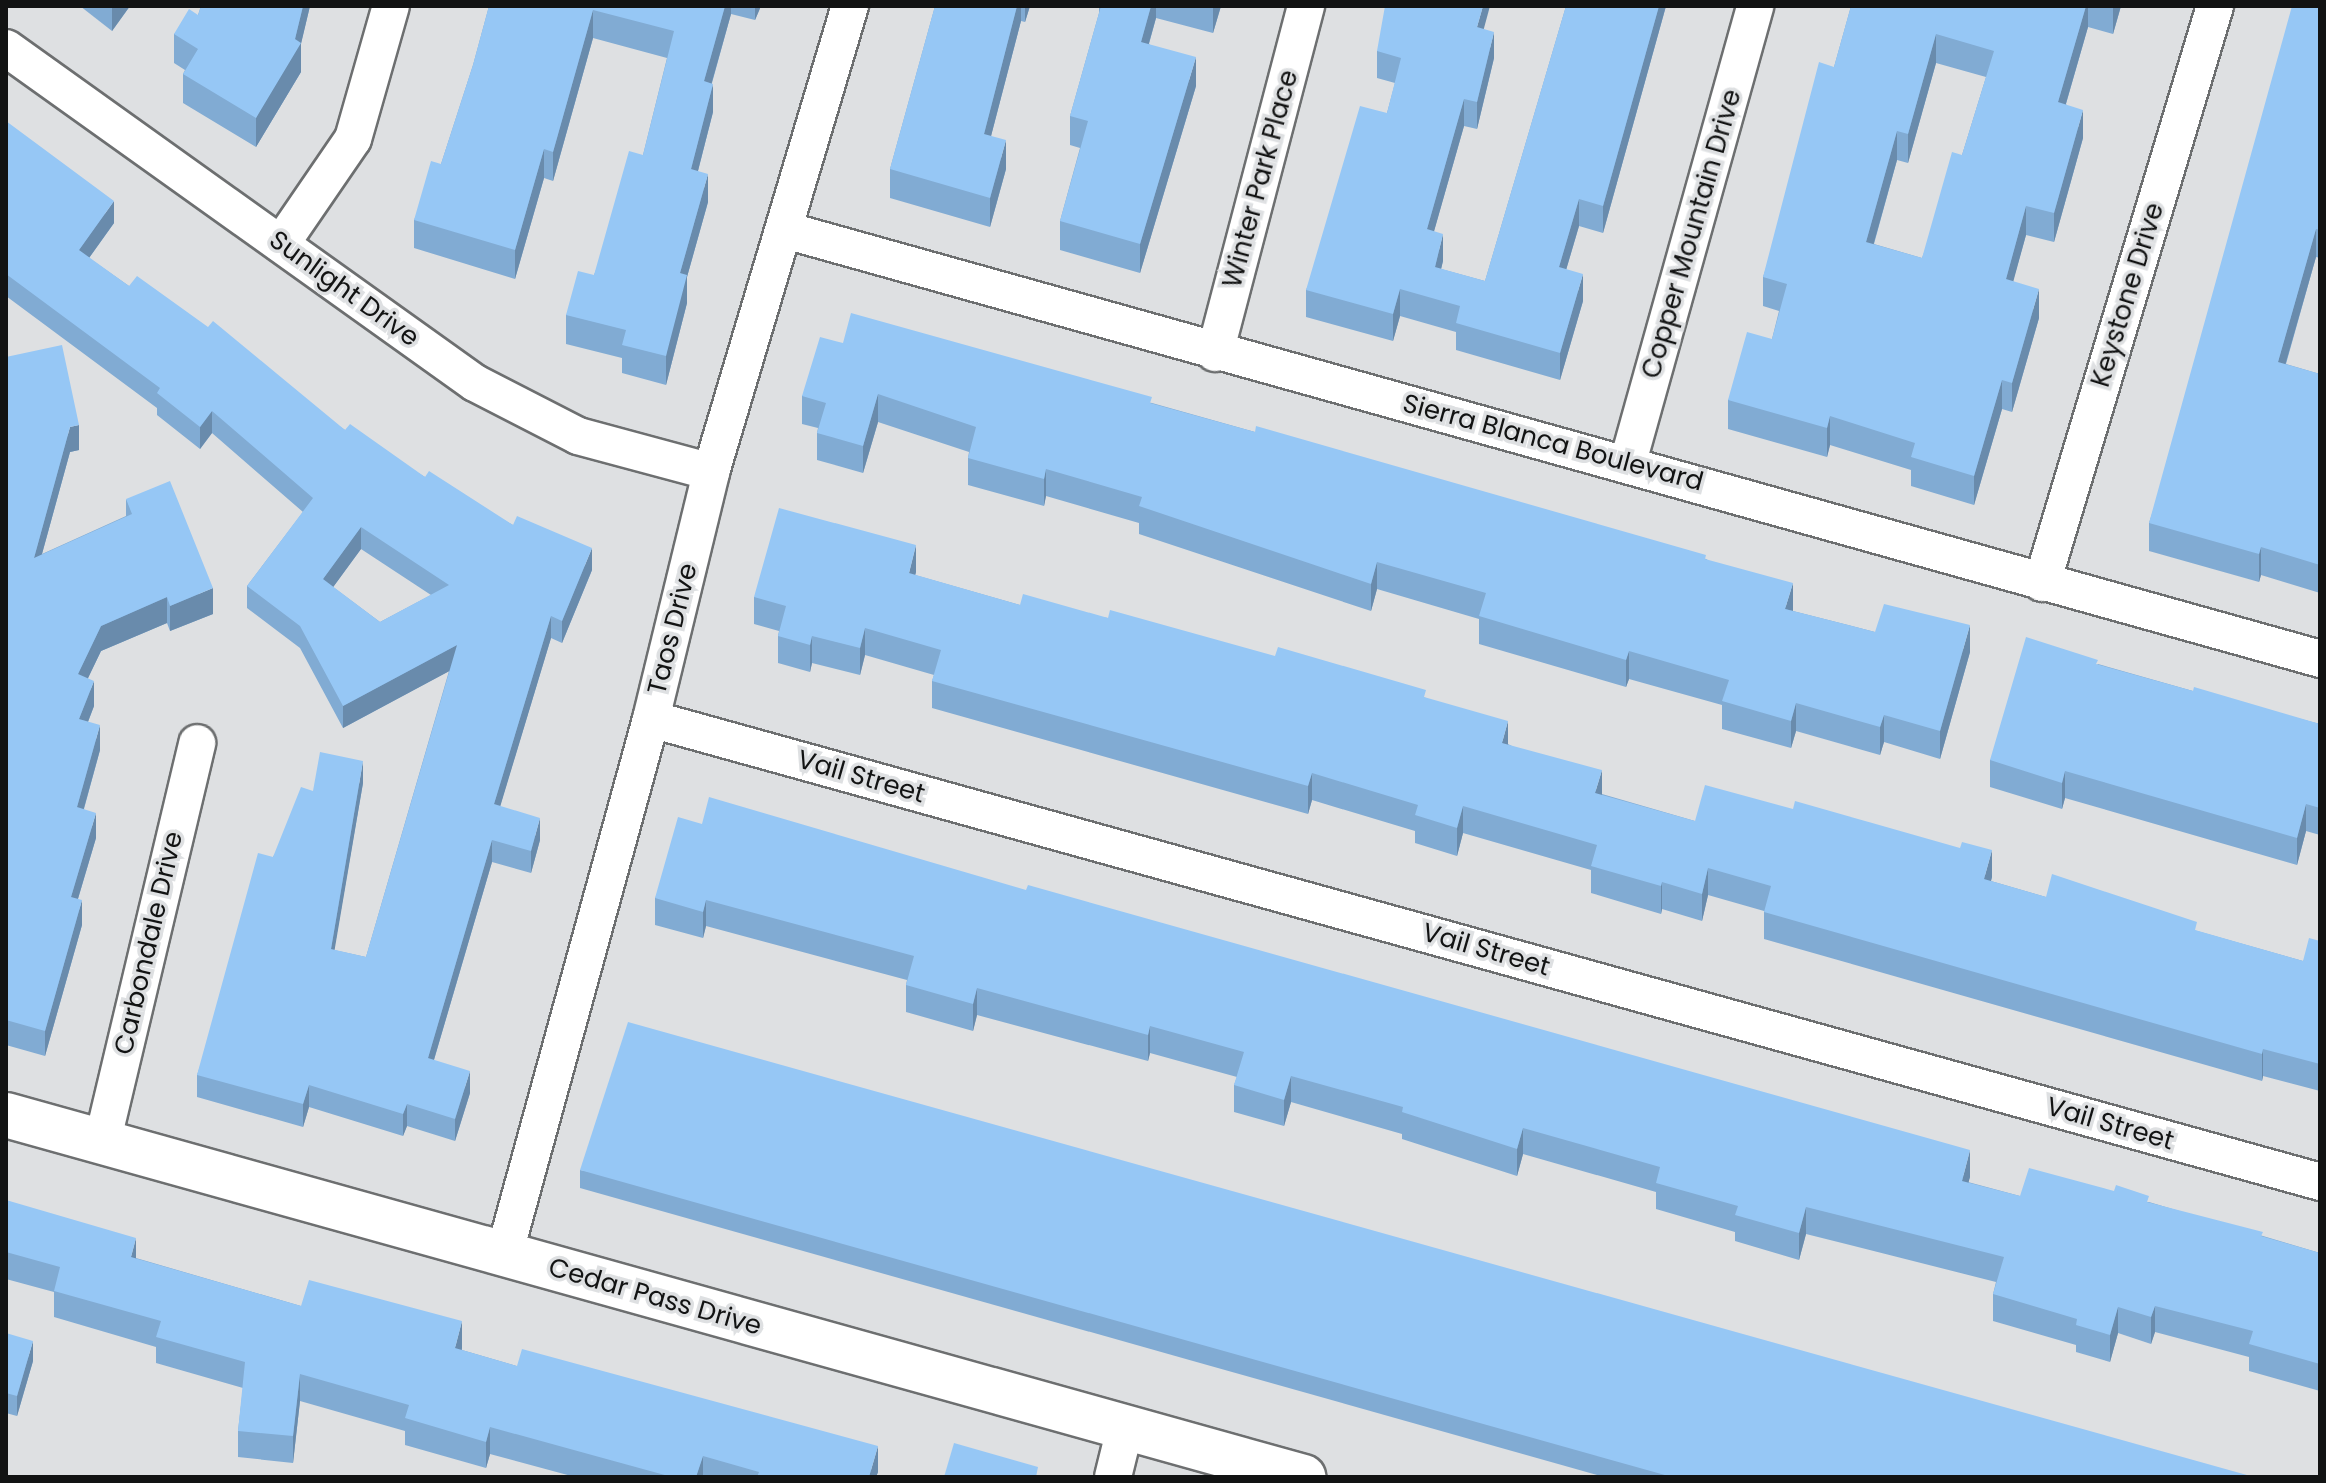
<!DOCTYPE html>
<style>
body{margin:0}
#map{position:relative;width:2326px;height:1483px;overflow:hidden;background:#dee0e2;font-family:Poppins,sans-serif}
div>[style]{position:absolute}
.roads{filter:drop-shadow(2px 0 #6d6f70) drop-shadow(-2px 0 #6d6f70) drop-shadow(0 2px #6d6f70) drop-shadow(0 -2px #6d6f70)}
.street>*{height:36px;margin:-18px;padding:0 18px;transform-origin:18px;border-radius:18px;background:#fff}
.secondary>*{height:44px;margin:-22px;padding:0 22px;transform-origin:22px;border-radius:22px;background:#fff}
.wall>*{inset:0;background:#81abd3}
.shaded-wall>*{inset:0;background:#698bac}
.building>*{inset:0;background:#96c7f5}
span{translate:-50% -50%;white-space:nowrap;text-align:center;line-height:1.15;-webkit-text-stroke:7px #dee0e2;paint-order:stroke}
.street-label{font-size:26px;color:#121313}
.frame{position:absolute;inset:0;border:8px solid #121313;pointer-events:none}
</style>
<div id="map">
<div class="roads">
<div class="street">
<i style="left:6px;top:48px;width:576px;rotate:35.54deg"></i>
<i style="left:475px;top:383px;width:116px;rotate:27.2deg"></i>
<i style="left:578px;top:436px;width:138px;rotate:15.1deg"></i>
<i style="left:785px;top:230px;width:1594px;rotate:15.61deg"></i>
<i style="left:281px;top:244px;width:127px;rotate:-55.6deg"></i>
<i style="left:353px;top:139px;width:138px;rotate:-74.1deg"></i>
<i style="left:1215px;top:353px;width:359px;rotate:-75.3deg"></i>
<i style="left:1628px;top:462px;width:473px;rotate:-74.4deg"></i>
<i style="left:2042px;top:583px;width:602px;rotate:-73.31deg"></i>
<i style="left:651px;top:719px;width:1732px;rotate:15.5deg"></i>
<i style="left:102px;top:1143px;width:411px;rotate:-76.6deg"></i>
<i style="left:504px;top:1255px;width:556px;rotate:-74.66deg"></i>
<i style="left:651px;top:719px;width:254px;rotate:-76.3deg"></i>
<i style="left:711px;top:472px;width:486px;rotate:-73.4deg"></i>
<i style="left:1113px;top:1477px;width:50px;rotate:-76.2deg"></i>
</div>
<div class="secondary">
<i style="left:6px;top:1115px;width:1347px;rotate:15.59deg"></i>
</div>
</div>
<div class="wall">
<i style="clip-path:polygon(80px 6px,130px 6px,112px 31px)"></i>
<i style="clip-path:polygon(201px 6px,310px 6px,301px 43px,301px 72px,256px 147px,183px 103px,183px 74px,185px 70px,174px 63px,174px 34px,198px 15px)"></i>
<i style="clip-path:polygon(489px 6px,761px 6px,755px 20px,731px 14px,712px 83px,713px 112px,698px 171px,708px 202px,687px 277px,687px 303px,666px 385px,622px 373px,622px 358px,566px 344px,566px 315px,594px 275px,643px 155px,667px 58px,593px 38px,553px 181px,544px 178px,515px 279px,414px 248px,414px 220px,441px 164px,473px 65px)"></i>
<i style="clip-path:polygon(935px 6px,1030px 6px,1025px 22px,1021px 21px,991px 136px,1006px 169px,990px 227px,890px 198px,890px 169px)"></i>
<i style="clip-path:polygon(1099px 6px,1221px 6px,1213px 33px,1156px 18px,1149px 44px,1196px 86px,1140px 273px,1060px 250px,1060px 221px,1080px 148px,1070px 145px,1070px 116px,1099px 13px)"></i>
<i style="clip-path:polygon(1566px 6px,1666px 6px,1603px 233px,1579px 226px,1566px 270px,1583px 301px,1560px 380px,1456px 350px,1456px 332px,1400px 316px,1393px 341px,1306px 317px,1306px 290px,1387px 113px,1395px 83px,1377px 78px,1377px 51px,1484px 29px,1494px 58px,1477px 129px,1464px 126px,1434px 231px,1443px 261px,1441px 269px,1485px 281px)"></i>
<i style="clip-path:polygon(evenodd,1851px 6px,2121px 6px,2113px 34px,2088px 27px,2066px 104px,2083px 138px,2054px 242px,2026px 235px,2013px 281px,2039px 318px,2012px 412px,2002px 409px,1974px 505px,1911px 486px,1911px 470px,1830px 445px,1827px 457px,1728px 429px,1728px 400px,1772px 339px,1779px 311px,1763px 306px,1763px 277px,1834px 67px,1851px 6px,1936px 63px,1986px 77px,1962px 155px,1922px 258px,1874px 244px,1897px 160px,1908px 163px,1936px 63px)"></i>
<i style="clip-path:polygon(2320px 6px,2320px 258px,2316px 257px,2286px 364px,2320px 374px,2320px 593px,2261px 575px,2259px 582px,2149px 551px,2149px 523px)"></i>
<i style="clip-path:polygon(evenodd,6px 121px,114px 223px,89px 258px,129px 286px,345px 430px,425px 477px,513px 525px,592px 570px,562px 643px,551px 638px,500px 806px,540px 840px,531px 873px,492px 862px,434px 1060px,470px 1093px,455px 1141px,407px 1126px,403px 1136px,309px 1107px,303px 1127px,197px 1097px,197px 1075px,273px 857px,313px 791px,363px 783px,334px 950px,366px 957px,449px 671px,343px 728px,300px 648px,247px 608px,247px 586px,303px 512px,212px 433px,200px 449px,157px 415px,157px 408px,6px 296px,6px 121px,361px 549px,431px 595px,380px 622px,333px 587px,361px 549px)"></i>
<i style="clip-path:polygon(843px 343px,1152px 403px,1706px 559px,1793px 611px,1875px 632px,1970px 652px,1940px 759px,1884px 742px,1880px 755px,1796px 731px,1791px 748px,1722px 729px,1722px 705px,1629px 679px,1626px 687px,1479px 644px,1479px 619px,1377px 589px,1371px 611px,1139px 534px,1139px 523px,1046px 496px,1044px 506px,968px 485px,968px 458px,969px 452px,878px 422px,863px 473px,817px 460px,817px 433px,818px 428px,802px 424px,802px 396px)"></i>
<i style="clip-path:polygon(6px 357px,79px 450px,70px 452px,42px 554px,126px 516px,126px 499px,213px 614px,170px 631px,167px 623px,101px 651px,88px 678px,94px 706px,88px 722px,100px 750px,84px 809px,96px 838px,78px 899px,82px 925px,45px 1056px,6px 1045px)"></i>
<i style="clip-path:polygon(916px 572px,915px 575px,1020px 605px,1108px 618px,1426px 698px,1508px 744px,1602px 794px,1695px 821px,1992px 877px,1991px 881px,2046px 897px,2197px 931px,2303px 961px,2320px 941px,2320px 1091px,2263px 1076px,2262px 1081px,1764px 939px,1764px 911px,1708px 895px,1702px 921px,1662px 909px,1661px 914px,1591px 893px,1591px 870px,1463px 833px,1457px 856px,1415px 843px,1415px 831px,1312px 800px,1308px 814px,932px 708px,932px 681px,934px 675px,865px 655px,860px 675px,812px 663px,810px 672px,778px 663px,778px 636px,779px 631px,754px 624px,754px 597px)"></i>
<i style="clip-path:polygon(2098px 664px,2193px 691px,2320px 724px,2320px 835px,2306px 831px,2297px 865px,2065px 798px,2062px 809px,1990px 787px,1990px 760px)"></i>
<i style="clip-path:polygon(702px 824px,1970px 1177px,1968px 1182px,2020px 1196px,2149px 1202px,2320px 1253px,2320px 1391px,2249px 1371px,2249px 1357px,2155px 1332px,2151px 1344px,2118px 1333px,2110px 1362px,2076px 1352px,2076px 1345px,1993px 1321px,1993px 1294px,1996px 1282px,1806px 1234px,1799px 1260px,1735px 1241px,1735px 1232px,1656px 1209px,1656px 1192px,1523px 1154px,1517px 1176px,1402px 1139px,1402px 1134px,1291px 1102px,1284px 1126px,1234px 1112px,1234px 1085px,1237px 1077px,1150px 1053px,1148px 1061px,977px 1015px,973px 1031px,906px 1012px,906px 985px,907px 980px,706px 926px,703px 938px,655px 925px,655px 898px)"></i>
<i style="clip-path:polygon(580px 1170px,2254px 1477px,1604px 1477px,580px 1188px)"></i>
<i style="clip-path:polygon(6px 1200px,136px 1258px,301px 1306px,462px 1348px,462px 1350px,878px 1472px,876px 1477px,575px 1477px,490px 1454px,486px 1468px,405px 1445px,405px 1431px,300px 1401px,293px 1463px,238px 1457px,238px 1431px,243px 1388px,156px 1363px,156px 1347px,54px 1317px,54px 1292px,6px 1279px)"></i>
<i style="clip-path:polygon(6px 1333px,33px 1361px,17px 1416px,6px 1413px)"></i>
</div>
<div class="shaded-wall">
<i style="clip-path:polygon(112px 6px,130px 6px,112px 31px)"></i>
<i style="clip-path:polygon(303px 6px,310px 6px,301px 44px,301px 43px,301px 72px,256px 147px,256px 118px,295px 39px)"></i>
<i style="clip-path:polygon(725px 6px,731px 6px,731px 14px,704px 110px,704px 81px)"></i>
<i style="clip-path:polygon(755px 6px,761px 6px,755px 20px)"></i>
<i style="clip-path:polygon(1017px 6px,1021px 6px,1021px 21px,984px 163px,984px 134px)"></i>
<i style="clip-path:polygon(1025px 6px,1030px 6px,1025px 22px)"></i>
<i style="clip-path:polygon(1151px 6px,1156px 6px,1156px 18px,1141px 71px,1141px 42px)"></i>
<i style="clip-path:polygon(1213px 6px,1221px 6px,1213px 33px)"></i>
<i style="clip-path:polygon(1483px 6px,1490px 6px,1477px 54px,1477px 27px)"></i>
<i style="clip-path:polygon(1659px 6px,1666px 6px,1603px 233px,1603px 206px)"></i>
<i style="clip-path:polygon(2086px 6px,2088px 6px,2088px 27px,2058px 131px,2058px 102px)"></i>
<i style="clip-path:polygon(2113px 6px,2121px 6px,2113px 34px)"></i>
<i style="clip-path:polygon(593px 10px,593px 38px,553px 181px,553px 152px)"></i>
<i style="clip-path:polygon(1494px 32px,1494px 58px,1477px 129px,1477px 102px)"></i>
<i style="clip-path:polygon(1936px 34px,1936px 63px,1908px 163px,1908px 134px)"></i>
<i style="clip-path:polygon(1196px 57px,1196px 86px,1140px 273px,1140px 244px)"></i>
<i style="clip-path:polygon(713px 84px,713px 112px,691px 198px,691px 169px)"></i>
<i style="clip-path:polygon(1464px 99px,1464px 126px,1427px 256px,1427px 229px)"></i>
<i style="clip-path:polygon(2083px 110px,2083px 138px,2054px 242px,2054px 213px)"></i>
<i style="clip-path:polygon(1897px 131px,1897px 160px,1866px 271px,1866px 242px)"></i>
<i style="clip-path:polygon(1006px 140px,1006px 169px,990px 227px,990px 198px)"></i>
<i style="clip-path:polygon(544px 149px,544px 178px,515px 279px,515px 250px)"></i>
<i style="clip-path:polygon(708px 174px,708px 202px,687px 277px,687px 303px,666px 385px,666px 356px,680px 273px)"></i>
<i style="clip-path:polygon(1579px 199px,1579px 226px,1559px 294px,1559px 267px)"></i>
<i style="clip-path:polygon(114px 201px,114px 223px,79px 272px,79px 250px)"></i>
<i style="clip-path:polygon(2026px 206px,2026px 235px,2006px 308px,2006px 279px)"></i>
<i style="clip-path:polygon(2316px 229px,2316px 257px,2278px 390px,2278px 362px)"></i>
<i style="clip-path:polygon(1443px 234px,1443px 261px,1435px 294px,1435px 267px)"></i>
<i style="clip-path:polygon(1583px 274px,1583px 301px,1560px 380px,1560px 353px)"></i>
<i style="clip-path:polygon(1400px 289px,1400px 316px,1393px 341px,1393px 314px)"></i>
<i style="clip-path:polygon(2039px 289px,2039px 318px,2012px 412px,2012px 383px)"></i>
<i style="clip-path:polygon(2002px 380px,2002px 409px,1974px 505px,1974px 476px)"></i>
<i style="clip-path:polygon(878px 394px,878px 422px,863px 473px,863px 446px)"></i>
<i style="clip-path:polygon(212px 411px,212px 433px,200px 449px,200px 427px)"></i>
<i style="clip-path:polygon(1830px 416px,1830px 445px,1827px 457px,1827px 428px)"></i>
<i style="clip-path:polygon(79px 425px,79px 450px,70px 452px,34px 583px,34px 558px,70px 427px)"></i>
<i style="clip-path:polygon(1046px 469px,1046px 496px,1044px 506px,1044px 479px)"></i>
<i style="clip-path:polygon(361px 527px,361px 549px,323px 601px,323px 579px)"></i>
<i style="clip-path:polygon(916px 545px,916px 572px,909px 600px,909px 573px)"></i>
<i style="clip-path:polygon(2261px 547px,2261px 575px,2259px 582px,2259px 554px)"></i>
<i style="clip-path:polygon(592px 548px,592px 570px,562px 643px,562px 621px)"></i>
<i style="clip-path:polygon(1377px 562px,1377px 589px,1371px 611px,1371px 584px)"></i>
<i style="clip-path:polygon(1793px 583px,1793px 611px,1785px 609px)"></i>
<i style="clip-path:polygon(213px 588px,213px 614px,170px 631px,170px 606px)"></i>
<i style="clip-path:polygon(167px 597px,167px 623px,101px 651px,78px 699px,78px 674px,101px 626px)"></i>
<i style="clip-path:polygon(551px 616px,551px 638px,494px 827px,494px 804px)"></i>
<i style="clip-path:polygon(1970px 625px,1970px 652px,1940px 759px,1940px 731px)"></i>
<i style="clip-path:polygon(865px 628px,865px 655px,860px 675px,860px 648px)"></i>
<i style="clip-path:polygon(812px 636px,812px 663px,810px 672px,810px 645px)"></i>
<i style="clip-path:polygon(457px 645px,457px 667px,343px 728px,343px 706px)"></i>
<i style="clip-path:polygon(1629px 651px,1629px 679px,1626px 687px,1626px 660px)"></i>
<i style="clip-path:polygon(94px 681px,94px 706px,79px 745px,79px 719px)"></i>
<i style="clip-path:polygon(1796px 703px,1796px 731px,1791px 748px,1791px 721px)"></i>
<i style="clip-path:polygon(1884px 715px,1884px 742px,1880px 755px,1880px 727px)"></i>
<i style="clip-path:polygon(1508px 721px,1508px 748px,1502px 743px)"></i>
<i style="clip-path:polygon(100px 725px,100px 750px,77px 833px,77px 807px)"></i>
<i style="clip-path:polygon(363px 761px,363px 783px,331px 971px,331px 949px)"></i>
<i style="clip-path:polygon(1602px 770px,1602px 798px,1595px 793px)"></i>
<i style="clip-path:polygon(2065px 771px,2065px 798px,2062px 809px,2062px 783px)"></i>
<i style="clip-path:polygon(1312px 773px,1312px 800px,1308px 814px,1308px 786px)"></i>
<i style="clip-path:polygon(2306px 804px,2306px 831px,2297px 865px,2297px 838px)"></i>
<i style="clip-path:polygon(1463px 806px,1463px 833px,1457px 856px,1457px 828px)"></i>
<i style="clip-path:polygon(96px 813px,96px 838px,71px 922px,71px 897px)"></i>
<i style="clip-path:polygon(540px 818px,540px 840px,531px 873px,531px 851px)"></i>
<i style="clip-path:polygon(492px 840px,492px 862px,428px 1080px,428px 1058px)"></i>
<i style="clip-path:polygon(1992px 850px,1992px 877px,1984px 906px,1984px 879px)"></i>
<i style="clip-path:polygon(1708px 868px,1708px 895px,1702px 921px,1702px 894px)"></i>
<i style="clip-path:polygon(1662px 882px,1662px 909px,1661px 914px,1661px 886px)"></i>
<i style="clip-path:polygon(82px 900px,82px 925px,45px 1056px,45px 1031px)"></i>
<i style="clip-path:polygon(706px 900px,706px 926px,703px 938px,703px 912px)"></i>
<i style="clip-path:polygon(977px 988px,977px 1015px,973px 1031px,973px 1004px)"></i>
<i style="clip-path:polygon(1150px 1026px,1150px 1053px,1148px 1061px,1148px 1035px)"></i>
<i style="clip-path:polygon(2263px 1049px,2263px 1076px,2262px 1081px,2262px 1054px)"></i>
<i style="clip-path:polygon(470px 1071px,470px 1093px,455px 1141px,455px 1119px)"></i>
<i style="clip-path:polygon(1291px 1076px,1291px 1102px,1284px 1126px,1284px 1100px)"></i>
<i style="clip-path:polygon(309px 1085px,309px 1107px,303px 1127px,303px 1104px)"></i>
<i style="clip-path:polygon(407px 1104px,407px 1126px,403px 1136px,403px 1114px)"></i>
<i style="clip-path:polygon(1523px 1128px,1523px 1154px,1517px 1176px,1517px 1149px)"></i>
<i style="clip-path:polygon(1970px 1150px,1970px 1177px,1962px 1207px,1962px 1181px)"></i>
<i style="clip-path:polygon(1806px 1207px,1806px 1234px,1799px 1260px,1799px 1233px)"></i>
<i style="clip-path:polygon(136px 1238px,136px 1264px,131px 1257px)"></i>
<i style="clip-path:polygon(2155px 1306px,2155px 1332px,2151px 1344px,2151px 1317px)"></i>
<i style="clip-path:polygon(2118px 1307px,2118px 1333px,2110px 1362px,2110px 1335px)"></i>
<i style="clip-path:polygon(462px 1321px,462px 1348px,455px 1374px,455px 1348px)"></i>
<i style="clip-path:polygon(33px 1341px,33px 1361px,17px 1416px,17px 1396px)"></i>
<i style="clip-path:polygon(300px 1374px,300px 1401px,293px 1463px,293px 1436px)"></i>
<i style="clip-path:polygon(490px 1427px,490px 1454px,486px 1468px,486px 1442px)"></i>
<i style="clip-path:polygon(878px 1446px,878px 1472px,876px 1477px,869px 1477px)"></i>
<i style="clip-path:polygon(703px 1456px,703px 1477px,696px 1477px)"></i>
</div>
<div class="building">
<i style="clip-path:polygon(201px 6px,303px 6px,295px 39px,301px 43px,256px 118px,183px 74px,198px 49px,174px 34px,189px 9px,198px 15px)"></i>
<i style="clip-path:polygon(489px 6px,725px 6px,704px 81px,713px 84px,691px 169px,708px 174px,680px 273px,687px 275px,666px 356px,622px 345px,626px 330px,566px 315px,578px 271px,594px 275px,629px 151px,643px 155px,674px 31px,593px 10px,553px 152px,544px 149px,515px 250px,414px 220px,431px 161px,441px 164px,473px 65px)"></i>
<i style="clip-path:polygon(935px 6px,1017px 6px,984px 134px,1006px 140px,990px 198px,890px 169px)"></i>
<i style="clip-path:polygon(1101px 6px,1151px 6px,1141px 42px,1196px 57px,1140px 244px,1060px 221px,1088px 121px,1070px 116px)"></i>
<i style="clip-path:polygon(1385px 6px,1483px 6px,1477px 27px,1494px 32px,1477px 102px,1464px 99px,1427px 229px,1443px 234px,1435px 267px,1485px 281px,1566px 6px,1659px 6px,1603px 206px,1579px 199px,1559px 267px,1583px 274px,1560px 353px,1456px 323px,1460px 306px,1400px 289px,1393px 314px,1306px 290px,1360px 106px,1387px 113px,1401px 58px,1377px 51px)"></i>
<i style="clip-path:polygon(evenodd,1851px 6px,2086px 6px,2058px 102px,2083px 110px,2054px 213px,2026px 206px,2006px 279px,2039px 289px,2012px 383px,2002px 380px,1974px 476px,1911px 457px,1915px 443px,1830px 416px,1827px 428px,1728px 400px,1747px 332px,1772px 339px,1787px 284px,1763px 277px,1819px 62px,1834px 67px,1851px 6px,1936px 34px,1994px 51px,1962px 155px,1952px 152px,1922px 258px,1866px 242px,1897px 131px,1908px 134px,1936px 34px)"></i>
<i style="clip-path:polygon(2292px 6px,2320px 6px,2320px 230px,2316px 229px,2278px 362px,2320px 374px,2320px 565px,2261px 547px,2259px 554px,2149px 523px)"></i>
<i style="clip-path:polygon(evenodd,6px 121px,114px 201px,79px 250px,129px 286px,137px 276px,208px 327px,213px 321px,345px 430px,350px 424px,425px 477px,429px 471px,513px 525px,517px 516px,592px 548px,562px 621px,551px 616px,494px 804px,540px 818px,531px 851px,492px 840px,428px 1058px,470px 1071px,455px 1119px,407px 1104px,403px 1114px,309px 1085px,303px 1104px,197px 1075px,258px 853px,273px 857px,301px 787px,313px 791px,320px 752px,363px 761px,331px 949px,366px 957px,457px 645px,343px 706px,300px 626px,247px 586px,313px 498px,212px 411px,200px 427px,157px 393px,160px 388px,6px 274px,6px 121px,361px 527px,449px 585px,380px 622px,323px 579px,361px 527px)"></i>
<i style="clip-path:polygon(851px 313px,1152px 397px,1150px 403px,1255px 432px,1256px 426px,1706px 555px,1705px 559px,1793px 583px,1785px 609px,1875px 632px,1884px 604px,1970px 625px,1940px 731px,1884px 715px,1880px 727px,1796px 703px,1791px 721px,1722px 701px,1729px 680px,1629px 651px,1626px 660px,1479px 616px,1486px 593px,1377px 562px,1371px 584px,1139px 506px,1142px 497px,1046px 469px,1044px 479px,968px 458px,976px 427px,878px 394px,863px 446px,817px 433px,826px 403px,802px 396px,820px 337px,843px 343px)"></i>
<i style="clip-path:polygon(62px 345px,79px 425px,70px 427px,34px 558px,132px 514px,126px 499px,170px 481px,213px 588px,170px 606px,167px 597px,101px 626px,78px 674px,94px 681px,79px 719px,100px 725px,77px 807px,96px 813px,71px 897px,82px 900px,45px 1031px,6px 1020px,6px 357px)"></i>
<i style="clip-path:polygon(779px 508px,916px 545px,909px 573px,1020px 605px,1023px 594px,1108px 618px,1110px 610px,1275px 656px,1278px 647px,1426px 690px,1424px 697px,1508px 721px,1502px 743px,1602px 770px,1595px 793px,1695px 821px,1705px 785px,1793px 809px,1795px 801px,1960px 848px,1962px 842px,1992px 850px,1984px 879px,2046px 897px,2052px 874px,2197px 922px,2195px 930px,2303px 961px,2309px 938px,2320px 941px,2320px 1064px,2263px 1049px,2262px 1054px,1764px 912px,1771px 886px,1708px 868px,1702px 894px,1662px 882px,1661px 886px,1591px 866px,1597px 845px,1463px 806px,1457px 828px,1415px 815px,1418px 805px,1312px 773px,1308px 786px,932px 681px,941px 650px,865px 628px,860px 648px,812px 636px,810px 645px,778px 636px,786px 606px,754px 597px)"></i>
<i style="clip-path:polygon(2026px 637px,2098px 660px,2096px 664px,2193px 691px,2194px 687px,2320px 724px,2320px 808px,2306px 804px,2297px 838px,2065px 771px,2062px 783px,1990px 760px)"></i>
<i style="clip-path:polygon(709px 797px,1026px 890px,1028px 885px,1970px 1150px,1962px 1181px,2020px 1196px,2029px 1168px,2114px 1191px,2116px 1185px,2149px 1196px,2147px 1202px,2263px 1232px,2261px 1236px,2320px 1253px,2320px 1364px,2249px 1344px,2253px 1331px,2155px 1306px,2151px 1317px,2118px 1307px,2110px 1335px,2076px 1325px,2077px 1319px,1993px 1294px,2004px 1257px,1806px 1207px,1799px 1233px,1735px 1215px,1738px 1206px,1656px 1183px,1660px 1167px,1523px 1128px,1517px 1149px,1402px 1112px,1403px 1107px,1291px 1076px,1284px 1100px,1234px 1085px,1244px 1052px,1150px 1026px,1148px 1035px,977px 988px,973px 1004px,906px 985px,914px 956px,706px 900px,703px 912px,655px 898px,678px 817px,702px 824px)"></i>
<i style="clip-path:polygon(628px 1022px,2254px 1477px,1672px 1477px,580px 1170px)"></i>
<i style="clip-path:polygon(6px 1200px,136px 1238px,131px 1257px,301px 1306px,309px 1280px,462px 1321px,455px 1348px,517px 1366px,522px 1349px,878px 1446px,869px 1477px,757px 1477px,759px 1472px,703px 1456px,696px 1477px,672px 1477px,490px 1427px,486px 1442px,405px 1418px,409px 1405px,300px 1374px,293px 1436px,238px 1431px,245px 1362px,156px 1337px,161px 1321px,54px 1291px,60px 1267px,6px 1252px)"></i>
<i style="clip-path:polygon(6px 1333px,33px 1341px,17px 1396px,6px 1393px)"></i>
<i style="clip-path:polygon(954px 1443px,1038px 1467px,1036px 1477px,944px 1477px)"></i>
</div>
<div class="street-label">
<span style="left:1261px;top:179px;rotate:-75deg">Winter Park Place</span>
<span style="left:1692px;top:234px;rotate:-74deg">Copper Mountain Drive</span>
<span style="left:344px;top:289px;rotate:36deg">Sunlight Drive</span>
<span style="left:2128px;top:295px;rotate:-73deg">Keystone Drive</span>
<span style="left:1553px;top:443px;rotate:15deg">Sierra Blanca Boulevard</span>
<span style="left:673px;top:629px;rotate:-76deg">Taos Drive</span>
<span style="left:861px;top:777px;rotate:16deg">Vail Street</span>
<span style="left:149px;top:943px;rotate:-77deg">Carbondale Drive</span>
<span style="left:1486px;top:950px;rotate:16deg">Vail Street</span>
<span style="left:2110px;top:1124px;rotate:16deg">Vail Street</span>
<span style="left:655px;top:1297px;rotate:16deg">Cedar Pass Drive</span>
</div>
<div class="frame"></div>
</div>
